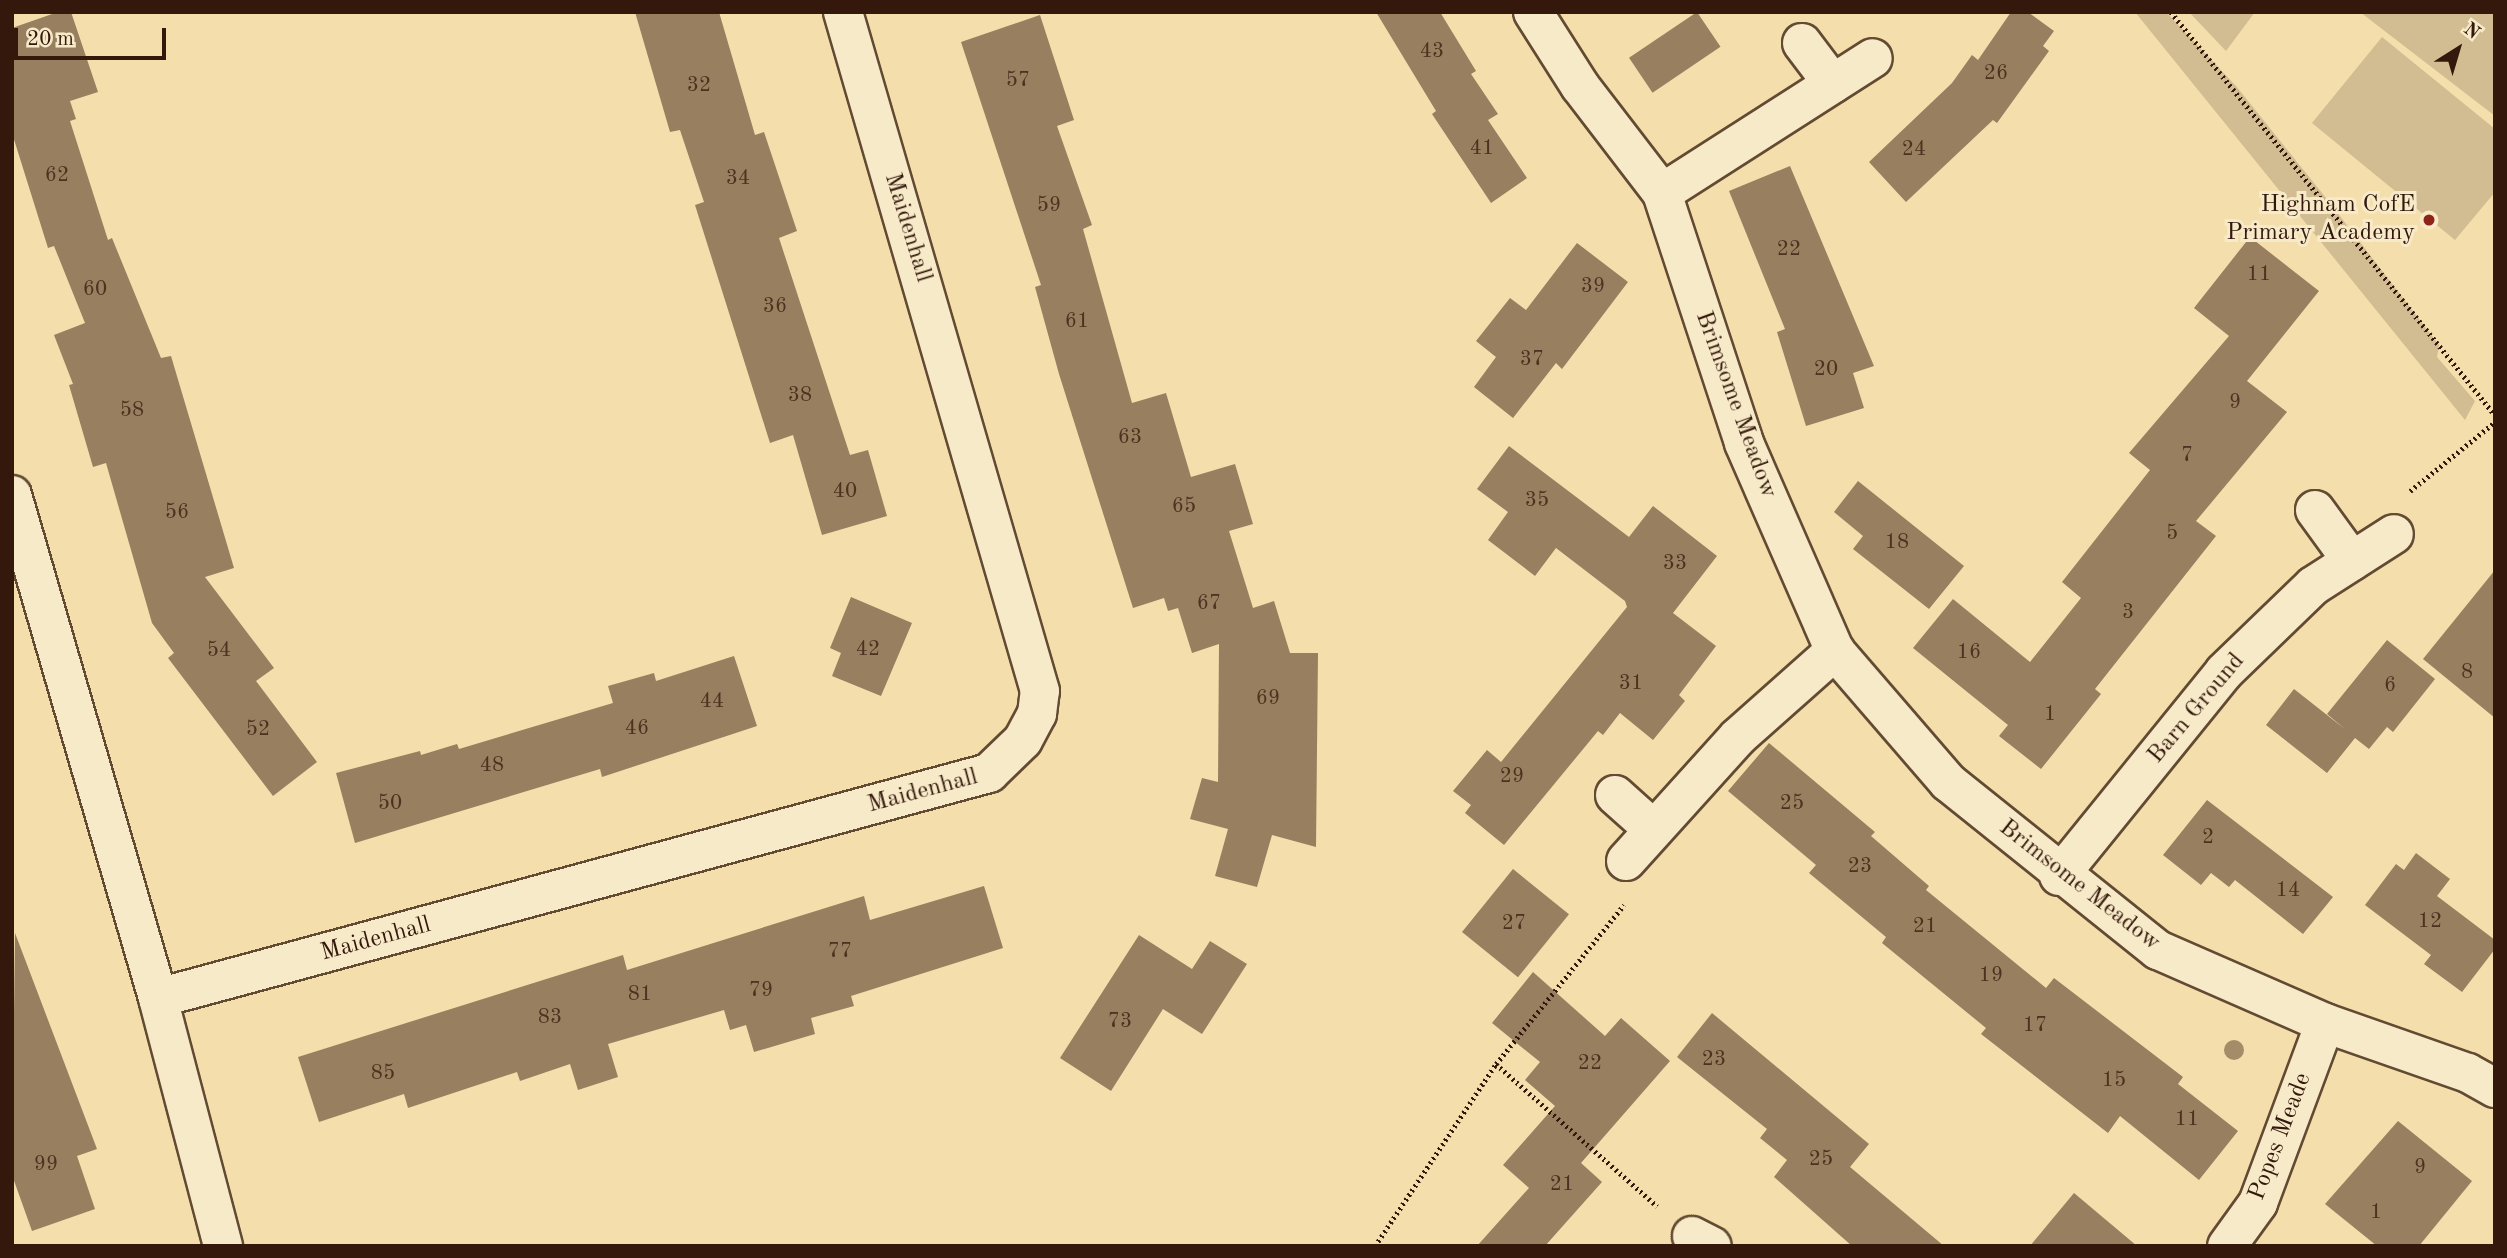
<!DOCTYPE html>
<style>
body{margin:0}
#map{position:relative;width:2507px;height:1258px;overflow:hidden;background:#f3deac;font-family:"Old Standard TT",serif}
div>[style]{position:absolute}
.green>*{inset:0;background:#d2bc91}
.building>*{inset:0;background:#977f5f;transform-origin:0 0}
.path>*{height:4.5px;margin-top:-2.25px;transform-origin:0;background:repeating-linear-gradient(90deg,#33180b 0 2px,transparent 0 5.5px)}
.roads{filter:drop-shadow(2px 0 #634a33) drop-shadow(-2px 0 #634a33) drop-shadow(0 2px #634a33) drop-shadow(0 -2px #634a33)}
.street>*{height:38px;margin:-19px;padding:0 19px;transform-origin:19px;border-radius:19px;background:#f7eac9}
.trees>*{width:20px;height:20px;margin:-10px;border-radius:50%;background:#a48c69}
.dots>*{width:19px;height:19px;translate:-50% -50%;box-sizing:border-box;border:4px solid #f7eac9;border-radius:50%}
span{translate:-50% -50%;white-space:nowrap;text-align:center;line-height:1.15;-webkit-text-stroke:6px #f7eac9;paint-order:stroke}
.number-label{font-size:21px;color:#4c3220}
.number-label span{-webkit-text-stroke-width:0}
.poi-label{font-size:24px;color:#33180b}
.right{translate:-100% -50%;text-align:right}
.street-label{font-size:24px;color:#33180b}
.frame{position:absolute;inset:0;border:14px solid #33180b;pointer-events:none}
.north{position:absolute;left:2423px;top:14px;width:70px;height:70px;-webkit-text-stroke:5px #f7eac9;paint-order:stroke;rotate:37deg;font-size:19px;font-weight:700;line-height:28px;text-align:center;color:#33180b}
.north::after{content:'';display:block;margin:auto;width:24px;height:32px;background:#33180b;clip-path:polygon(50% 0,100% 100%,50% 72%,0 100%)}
.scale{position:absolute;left:14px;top:28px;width:152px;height:32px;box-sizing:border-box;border:4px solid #33180b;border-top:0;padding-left:9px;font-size:21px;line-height:24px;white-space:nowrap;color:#33180b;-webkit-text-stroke:5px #f7eac9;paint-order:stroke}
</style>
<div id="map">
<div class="green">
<i style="clip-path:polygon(2135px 12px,2166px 12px,2236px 86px,2330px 203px,2439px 345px,2437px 357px,2475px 401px,2465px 420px)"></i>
<i style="clip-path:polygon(2189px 12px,2255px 12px,2226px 51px)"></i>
<i style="clip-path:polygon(2360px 12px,2495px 12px,2495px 116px)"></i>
<i style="clip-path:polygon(2382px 37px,2495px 129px,2495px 192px,2455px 240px,2312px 123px)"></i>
</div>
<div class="building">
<i style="clip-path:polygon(58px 12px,71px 12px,98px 92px,70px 101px,76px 119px,70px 121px,108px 240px,112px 238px,161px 358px,171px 356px,234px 568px,205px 577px,274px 668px,256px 681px,317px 762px,273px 796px,168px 658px,174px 653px,152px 623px,106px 463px,93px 467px,69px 385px,73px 384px,54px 335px,85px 323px,54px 246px,48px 248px,12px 133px,12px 28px)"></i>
<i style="clip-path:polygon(635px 12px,719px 12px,755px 135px,764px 132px,797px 231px,779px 238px,850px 455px,868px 450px,887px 516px,822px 535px,793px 435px,770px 443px,695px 205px,704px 202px,680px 130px,670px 132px)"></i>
<i style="clip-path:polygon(1376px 12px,1440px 12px,1476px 71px,1471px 74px,1498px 114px,1488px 120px,1527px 178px,1491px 203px,1432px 114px,1436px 111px)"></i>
<i style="left:1697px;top:12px;width:42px;height:82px;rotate:56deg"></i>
<i style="clip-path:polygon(2011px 12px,2028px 12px,2054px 31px,2043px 46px,2049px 51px,1997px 123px,1993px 120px,1906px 202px,1869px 162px,1952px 83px,1972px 55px,1978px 60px)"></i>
<i style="clip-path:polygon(1040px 15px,1074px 120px,1057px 126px,1092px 225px,1083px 229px,1132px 403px,1166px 393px,1191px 477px,1235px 464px,1253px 524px,1229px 531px,1253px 608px,1274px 601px,1290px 653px,1318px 653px,1316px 847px,1272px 835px,1257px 887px,1215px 876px,1228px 829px,1190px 819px,1202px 778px,1218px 782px,1219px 644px,1192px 653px,1178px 608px,1168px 611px,1164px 598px,1133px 608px,1059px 374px,1035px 287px,1041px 285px,961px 42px)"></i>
<i style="clip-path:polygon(1790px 166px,1874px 366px,1853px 373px,1864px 408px,1806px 426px,1777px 332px,1785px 329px,1729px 191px)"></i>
<i style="clip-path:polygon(2250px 237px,2319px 291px,2247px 381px,2287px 412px,2196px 521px,2216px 536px,2095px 689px,2101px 694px,2041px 769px,1999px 736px,2008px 725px,1913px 648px,1953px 599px,2030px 662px,2081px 598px,2062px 582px,2150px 470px,2129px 453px,2229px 336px,2194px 308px)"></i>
<i style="clip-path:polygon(1577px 243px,1628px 282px,1562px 369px,1556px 363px,1513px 418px,1474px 387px,1496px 357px,1476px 341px,1510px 298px,1526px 310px)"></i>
<i style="clip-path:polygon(1509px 446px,1629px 537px,1653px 506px,1717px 556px,1673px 613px,1716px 646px,1679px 695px,1685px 701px,1653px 740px,1620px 713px,1603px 735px,1598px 731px,1504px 845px,1465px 813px,1471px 805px,1453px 791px,1487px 750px,1501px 762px,1627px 607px,1625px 601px,1556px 548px,1535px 576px,1488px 540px,1508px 512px,1477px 489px)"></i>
<i style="clip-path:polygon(1858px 481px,1964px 566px,1929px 609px,1853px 549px,1863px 536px,1834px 512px)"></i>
<i style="clip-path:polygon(2495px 570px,2495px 718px,2423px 659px)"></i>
<i style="clip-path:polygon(851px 597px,912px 623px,881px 696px,832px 676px,841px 653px,830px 648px)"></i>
<i style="clip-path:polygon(2387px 640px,2435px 679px,2393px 732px,2387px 727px,2369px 749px,2355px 738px,2327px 773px,2266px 725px,2294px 689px,2346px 730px,2327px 714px)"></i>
<i style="clip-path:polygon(734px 656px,757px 726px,602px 777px,600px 769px,355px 843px,336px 773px,420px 751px,421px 755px,457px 744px,459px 749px,613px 703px,608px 686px,654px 673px,656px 681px)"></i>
<i style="clip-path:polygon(1769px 743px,1875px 832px,1871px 836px,1929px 886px,1926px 890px,2046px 988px,2054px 978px,2183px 1077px,2178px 1084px,2238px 1131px,2199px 1180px,2120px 1116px,2108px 1133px,1981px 1034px,1986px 1028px,1882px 943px,1886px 937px,1809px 873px,1816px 865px,1728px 791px)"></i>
<i style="clip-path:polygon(2207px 800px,2333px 897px,2303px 934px,2235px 880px,2229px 887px,2211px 873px,2201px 885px,2163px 855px)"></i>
<i style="clip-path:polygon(2416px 853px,2450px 879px,2437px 896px,2495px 940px,2495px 949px,2462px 992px,2424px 964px,2431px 955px,2365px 905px,2396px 864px,2404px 870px)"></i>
<i style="left:1513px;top:869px;width:72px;height:81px;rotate:39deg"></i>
<i style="clip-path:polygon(984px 886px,1003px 948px,851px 996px,854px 1006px,811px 1018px,815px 1034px,754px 1052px,746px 1025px,730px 1030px,724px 1010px,608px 1044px,618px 1077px,578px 1090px,570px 1064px,520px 1081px,517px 1072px,408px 1108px,404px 1094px,319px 1122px,298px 1057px,623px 955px,627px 970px,864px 896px,870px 920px)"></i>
<i style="clip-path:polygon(15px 933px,97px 1149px,77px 1156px,95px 1209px,32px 1231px,12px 1175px)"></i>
<i style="clip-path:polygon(1139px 935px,1192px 969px,1210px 941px,1247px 964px,1202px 1034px,1163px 1009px,1111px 1091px,1060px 1058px)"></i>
<i style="clip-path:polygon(1533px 972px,1605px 1036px,1621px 1018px,1670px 1061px,1581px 1163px,1602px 1182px,1545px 1246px,1477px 1246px,1529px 1188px,1503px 1165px,1555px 1106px,1525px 1080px,1540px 1062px,1492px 1023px)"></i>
<i style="clip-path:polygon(1712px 1013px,1869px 1144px,1850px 1167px,1944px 1246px,1852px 1246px,1774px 1177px,1787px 1160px,1760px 1138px,1767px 1129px,1677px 1057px)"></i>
<i style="clip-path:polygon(2398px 1121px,2472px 1181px,2419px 1246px,2377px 1246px,2325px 1204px)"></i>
<i style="clip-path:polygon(2074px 1193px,2137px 1246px,2030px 1246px)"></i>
</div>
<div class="path">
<i style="left:2171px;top:12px;width:517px;rotate:51.2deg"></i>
<i style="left:2410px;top:491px;width:109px;rotate:-39.1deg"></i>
<i style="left:1496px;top:1064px;width:215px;rotate:41.4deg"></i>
<i style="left:1375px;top:1246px;width:219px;rotate:-56.4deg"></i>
<i style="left:1496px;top:1064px;width:204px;rotate:-51.2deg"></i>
</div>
<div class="roads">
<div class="street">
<i style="left:1533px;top:12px;width:88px;rotate:57.6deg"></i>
<i style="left:1580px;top:86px;width:135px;rotate:52.5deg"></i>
<i style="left:1662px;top:193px;width:263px;rotate:71.8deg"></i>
<i style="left:1744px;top:443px;width:227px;rotate:66.4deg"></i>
<i style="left:1835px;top:651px;width:173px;rotate:49.2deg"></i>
<i style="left:1948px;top:782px;width:269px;rotate:38.7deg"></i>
<i style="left:2158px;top:950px;width:182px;rotate:23.6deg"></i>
<i style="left:2325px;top:1023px;width:151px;rotate:19.3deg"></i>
<i style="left:2468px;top:1073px;width:31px;rotate:29deg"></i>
<i style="left:1802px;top:43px;width:51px;rotate:52.9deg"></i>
<i style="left:1662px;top:193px;width:250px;rotate:-32.6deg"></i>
<i style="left:12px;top:495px;width:524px;rotate:73.81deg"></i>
<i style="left:158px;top:998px;width:861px;rotate:-15.15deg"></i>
<i style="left:989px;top:773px;width:47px;rotate:-44.1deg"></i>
<i style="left:1023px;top:740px;width:30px;rotate:-62deg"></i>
<i style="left:1037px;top:714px;width:23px;rotate:-83deg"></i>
<i style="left:1040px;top:691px;width:707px;rotate:-106.18deg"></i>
<i style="left:2315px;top:510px;width:63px;rotate:54deg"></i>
<i style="left:1615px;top:795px;width:52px;rotate:41.9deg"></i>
<i style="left:1626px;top:861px;width:167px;rotate:-47.9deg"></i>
<i style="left:1738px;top:737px;width:130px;rotate:-41.6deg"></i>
<i style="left:2059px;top:876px;width:262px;rotate:-51deg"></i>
<i style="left:2224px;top:672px;width:124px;rotate:-44deg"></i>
<i style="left:2313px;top:586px;width:96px;rotate:-32.7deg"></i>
<i style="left:158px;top:998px;width:256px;rotate:75.3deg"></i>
<i style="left:1692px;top:1236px;width:22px;rotate:27deg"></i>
<i style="left:2227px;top:1246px;width:53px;rotate:-54.2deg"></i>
<i style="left:2258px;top:1203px;width:192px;rotate:-69.6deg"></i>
</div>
</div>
<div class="trees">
<i style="left:2234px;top:1050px"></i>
</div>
<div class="dots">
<i style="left:2429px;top:220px;background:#8f2418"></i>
</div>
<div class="number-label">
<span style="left:1432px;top:52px">43</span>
<span style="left:1996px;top:74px">26</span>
<span style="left:1018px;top:81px">57</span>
<span style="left:699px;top:86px">32</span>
<span style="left:1482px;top:149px">41</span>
<span style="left:1914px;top:150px">24</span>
<span style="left:57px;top:176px">62</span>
<span style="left:738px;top:179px">34</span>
<span style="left:1049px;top:206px">59</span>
<span style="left:1789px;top:250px">22</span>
<span style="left:2259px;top:275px">11</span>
<span style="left:1593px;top:287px">39</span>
<span style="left:95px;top:290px">60</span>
<span style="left:775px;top:307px">36</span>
<span style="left:1077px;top:322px">61</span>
<span style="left:1532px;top:360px">37</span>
<span style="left:1826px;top:370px">20</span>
<span style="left:800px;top:396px">38</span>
<span style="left:2235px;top:403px">9</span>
<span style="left:132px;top:411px">58</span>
<span style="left:1130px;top:438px">63</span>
<span style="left:2187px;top:456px">7</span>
<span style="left:845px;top:492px">40</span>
<span style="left:1537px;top:501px">35</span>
<span style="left:1184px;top:507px">65</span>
<span style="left:177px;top:513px">56</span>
<span style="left:2172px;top:534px">5</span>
<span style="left:1897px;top:543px">18</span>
<span style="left:1675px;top:564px">33</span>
<span style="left:1209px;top:604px">67</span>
<span style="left:2128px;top:613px">3</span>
<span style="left:868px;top:650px">42</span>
<span style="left:219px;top:651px">54</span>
<span style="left:1969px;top:653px">16</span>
<span style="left:2467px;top:673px">8</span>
<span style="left:1631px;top:684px">31</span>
<span style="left:2390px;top:686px">6</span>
<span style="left:1268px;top:699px">69</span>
<span style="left:712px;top:702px">44</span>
<span style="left:2050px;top:715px">1</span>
<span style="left:637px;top:729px">46</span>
<span style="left:258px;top:730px">52</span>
<span style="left:492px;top:766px">48</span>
<span style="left:1512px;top:777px">29</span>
<span style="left:390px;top:804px">50</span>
<span style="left:1792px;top:804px">25</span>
<span style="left:2208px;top:838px">2</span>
<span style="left:1860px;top:867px">23</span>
<span style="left:2288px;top:891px">14</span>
<span style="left:2430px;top:922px">12</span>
<span style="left:1514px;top:924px">27</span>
<span style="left:1925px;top:927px">21</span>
<span style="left:840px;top:952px">77</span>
<span style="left:1991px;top:976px">19</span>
<span style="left:761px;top:991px">79</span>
<span style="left:640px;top:995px">81</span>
<span style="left:550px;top:1018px">83</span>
<span style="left:1120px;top:1022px">73</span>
<span style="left:2035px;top:1026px">17</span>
<span style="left:1714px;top:1060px">23</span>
<span style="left:1590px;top:1064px">22</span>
<span style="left:383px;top:1074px">85</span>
<span style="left:2114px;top:1081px">15</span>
<span style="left:2187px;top:1120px">11</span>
<span style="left:1821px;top:1160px">25</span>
<span style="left:46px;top:1165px">99</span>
<span style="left:2420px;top:1168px">9</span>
<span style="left:1562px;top:1185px">21</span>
<span style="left:2376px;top:1213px">1</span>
</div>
<div class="poi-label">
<span class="right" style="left:2415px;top:220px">Highnam CofE<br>Primary Academy</span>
</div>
<div class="street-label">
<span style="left:907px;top:228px;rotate:73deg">Maidenhall</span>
<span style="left:1735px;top:405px;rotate:70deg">Brimsome Meadow</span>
<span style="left:2197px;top:709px;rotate:-50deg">Barn Ground</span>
<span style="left:923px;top:792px;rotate:-15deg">Maidenhall</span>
<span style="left:2079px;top:886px;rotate:38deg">Brimsome Meadow</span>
<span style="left:376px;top:940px;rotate:-15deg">Maidenhall</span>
<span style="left:2281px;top:1137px;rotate:-69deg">Popes Meade</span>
</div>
<div class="frame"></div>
<div class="north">N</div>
<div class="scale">20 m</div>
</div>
